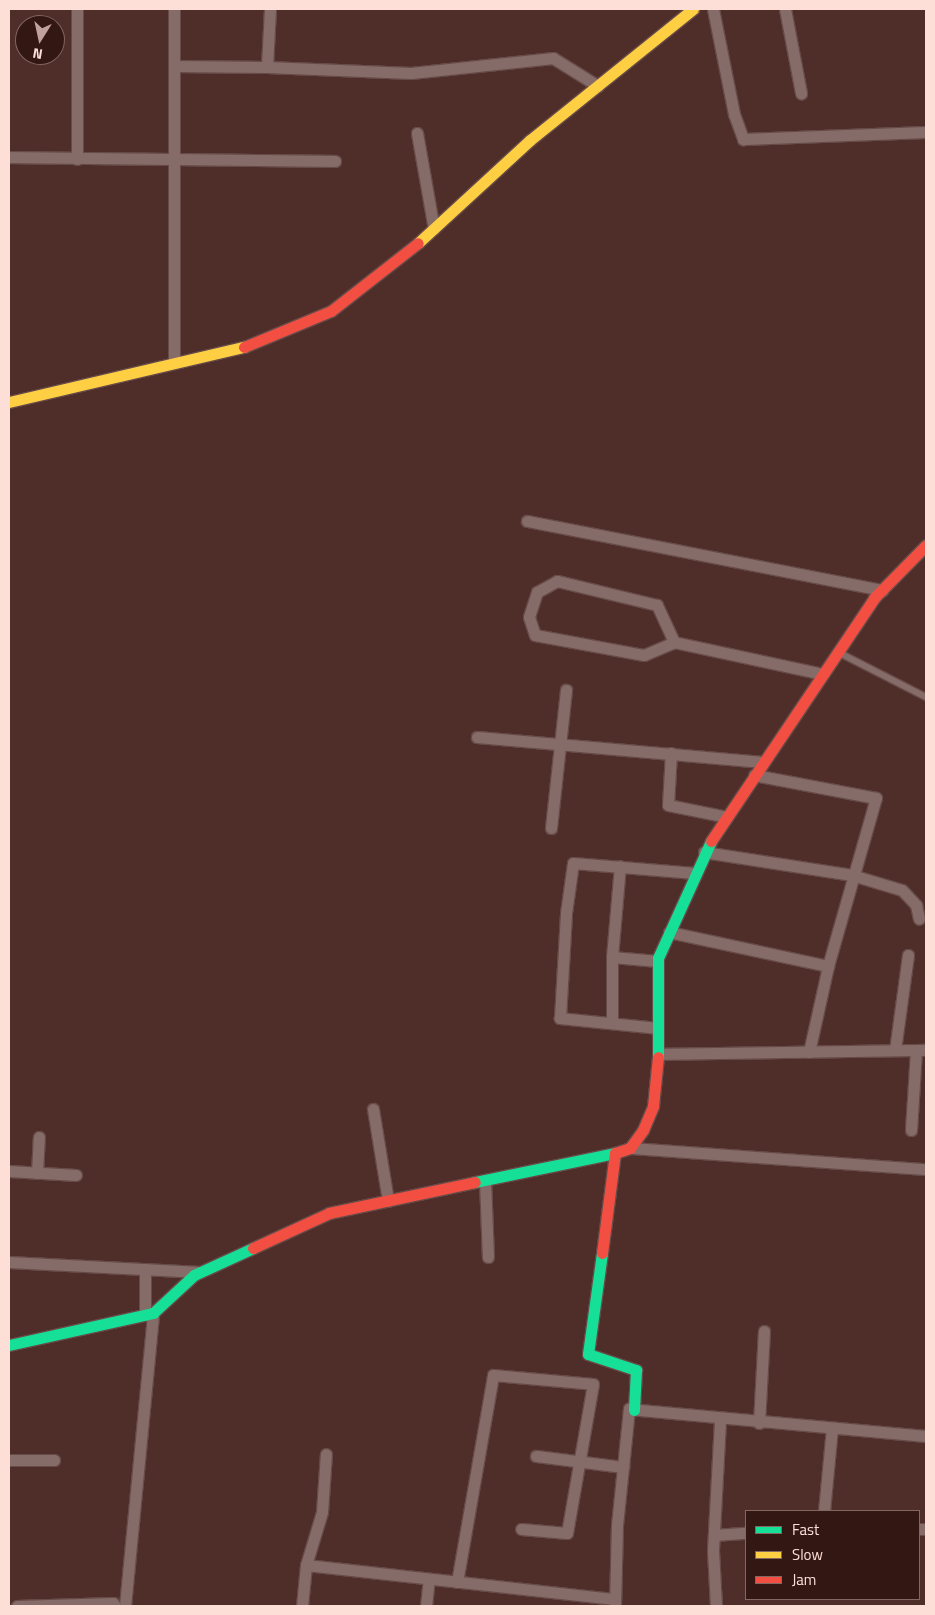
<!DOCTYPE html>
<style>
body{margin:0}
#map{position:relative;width:935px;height:1615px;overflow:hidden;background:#4f2e29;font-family:"Titillium Web",sans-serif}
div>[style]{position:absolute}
.roads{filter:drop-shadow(1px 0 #674b48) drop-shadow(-1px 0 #674b48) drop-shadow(0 1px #674b48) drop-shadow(0 -1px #674b48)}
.lane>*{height:5.5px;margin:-2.75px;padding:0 2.75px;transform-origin:2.75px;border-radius:2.75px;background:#866c68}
.street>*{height:11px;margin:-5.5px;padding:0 5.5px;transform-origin:5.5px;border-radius:5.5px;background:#866c68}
.fast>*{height:11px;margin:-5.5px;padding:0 5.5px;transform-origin:5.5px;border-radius:5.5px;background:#16e098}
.slow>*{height:11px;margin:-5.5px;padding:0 5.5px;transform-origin:5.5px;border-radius:5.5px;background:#ffcf43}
.jam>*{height:11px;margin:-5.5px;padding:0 5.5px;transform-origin:5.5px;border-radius:5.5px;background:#f24e42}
span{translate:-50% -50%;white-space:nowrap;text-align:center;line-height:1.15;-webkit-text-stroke:4.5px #321712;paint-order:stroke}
.frame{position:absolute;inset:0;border:10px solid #fedfd8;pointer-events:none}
.legend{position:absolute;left:745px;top:1510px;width:175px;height:90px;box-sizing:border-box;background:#321712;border:1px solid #846761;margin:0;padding:6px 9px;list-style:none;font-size:15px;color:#fedfd8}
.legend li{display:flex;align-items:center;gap:10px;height:25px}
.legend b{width:25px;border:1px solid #846761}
.north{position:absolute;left:15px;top:15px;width:50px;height:50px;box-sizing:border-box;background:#321712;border:1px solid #846761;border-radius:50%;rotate:190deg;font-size:14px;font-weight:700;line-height:20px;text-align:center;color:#fedfd8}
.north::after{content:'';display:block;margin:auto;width:18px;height:22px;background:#c1a19b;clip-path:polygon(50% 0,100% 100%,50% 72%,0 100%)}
</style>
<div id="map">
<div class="roads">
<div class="lane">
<i style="left:840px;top:653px;width:97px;rotate:27.1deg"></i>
</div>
<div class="street">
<i style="left:77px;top:9px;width:150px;rotate:90deg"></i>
<i style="left:270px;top:9px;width:58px;rotate:93deg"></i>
<i style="left:267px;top:67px;width:144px;rotate:2.4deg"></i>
<i style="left:411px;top:73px;width:143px;rotate:-6deg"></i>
<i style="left:553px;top:58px;width:53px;rotate:31.9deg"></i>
<i style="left:713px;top:9px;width:107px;rotate:78.7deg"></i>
<i style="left:734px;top:114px;width:27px;rotate:70deg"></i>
<i style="left:743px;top:139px;width:183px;rotate:-2.2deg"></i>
<i style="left:785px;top:9px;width:86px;rotate:79.2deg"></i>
<i style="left:174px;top:66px;width:93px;rotate:0.6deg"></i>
<i style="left:417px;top:133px;width:97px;rotate:80deg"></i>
<i style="left:9px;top:157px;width:326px;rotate:0.7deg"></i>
<i style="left:174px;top:363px;width:354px;rotate:-90deg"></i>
<i style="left:527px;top:521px;width:362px;rotate:11deg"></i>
<i style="left:674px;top:642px;width:41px;rotate:-114.7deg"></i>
<i style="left:657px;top:605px;width:103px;rotate:-166.5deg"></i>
<i style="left:557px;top:581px;width:23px;rotate:151deg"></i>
<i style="left:537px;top:592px;width:26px;rotate:108deg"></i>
<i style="left:529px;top:617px;width:19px;rotate:72deg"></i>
<i style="left:535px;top:635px;width:111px;rotate:10.4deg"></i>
<i style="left:644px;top:655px;width:33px;rotate:-23deg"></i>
<i style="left:674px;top:642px;width:152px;rotate:12.1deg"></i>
<i style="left:477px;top:737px;width:287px;rotate:5deg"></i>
<i style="left:671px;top:753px;width:52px;rotate:93.3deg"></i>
<i style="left:668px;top:805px;width:60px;rotate:11.5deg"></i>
<i style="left:551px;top:828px;width:139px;rotate:-83.8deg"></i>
<i style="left:704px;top:852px;width:150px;rotate:8.8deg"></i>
<i style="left:852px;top:875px;width:52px;rotate:16.7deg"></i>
<i style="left:902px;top:890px;width:21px;rotate:47deg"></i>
<i style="left:916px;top:905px;width:14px;rotate:78deg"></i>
<i style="left:669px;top:932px;width:163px;rotate:12.1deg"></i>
<i style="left:828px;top:966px;width:175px;rotate:-74.1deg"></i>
<i style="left:876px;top:798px;width:124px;rotate:-169.3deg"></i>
<i style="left:612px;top:957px;width:46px;rotate:5deg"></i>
<i style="left:612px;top:1023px;width:66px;rotate:-90deg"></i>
<i style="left:612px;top:957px;width:91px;rotate:-85deg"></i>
<i style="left:658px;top:1028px;width:99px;rotate:-174.2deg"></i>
<i style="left:560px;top:1018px;width:105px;rotate:-86.7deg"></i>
<i style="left:566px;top:913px;width:50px;rotate:-82deg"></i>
<i style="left:573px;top:863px;width:122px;rotate:4.7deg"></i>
<i style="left:895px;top:1050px;width:96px;rotate:-82.2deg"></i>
<i style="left:809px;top:1052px;width:88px;rotate:-77.5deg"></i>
<i style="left:658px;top:1054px;width:268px;rotate:-0.9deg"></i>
<i style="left:373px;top:1109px;width:93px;rotate:80.7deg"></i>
<i style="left:911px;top:1130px;width:80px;rotate:-86.4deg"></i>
<i style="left:630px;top:1148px;width:297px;rotate:4.1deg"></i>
<i style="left:9px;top:1171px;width:67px;rotate:3.4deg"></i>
<i style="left:37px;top:1173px;width:36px;rotate:-87deg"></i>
<i style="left:485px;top:1180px;width:77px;rotate:87.8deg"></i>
<i style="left:9px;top:1262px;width:191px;rotate:3deg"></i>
<i style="left:145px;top:1269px;width:46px;rotate:90deg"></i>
<i style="left:759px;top:1423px;width:92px;rotate:-86.9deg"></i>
<i style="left:536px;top:1456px;width:88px;rotate:7.2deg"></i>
<i style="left:9px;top:1460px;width:45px"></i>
<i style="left:824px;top:1511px;width:83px;rotate:-84.5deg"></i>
<i style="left:919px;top:1529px;width:7px"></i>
<i style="left:714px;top:1535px;width:32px;rotate:-4deg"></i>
<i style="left:306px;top:1565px;width:311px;rotate:6.3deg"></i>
<i style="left:457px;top:1582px;width:210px;rotate:-80.1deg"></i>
<i style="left:493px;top:1375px;width:100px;rotate:5.1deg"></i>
<i style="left:593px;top:1384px;width:151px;rotate:99.9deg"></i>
<i style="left:567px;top:1533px;width:46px;rotate:-175deg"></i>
<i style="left:17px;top:1606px;width:96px;rotate:-1.8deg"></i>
<i style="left:113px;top:1603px;width:4px;rotate:56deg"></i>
<i style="left:125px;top:1606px;width:294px;rotate:-84.5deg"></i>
<i style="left:302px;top:1606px;width:41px;rotate:-84.4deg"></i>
<i style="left:306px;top:1565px;width:55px;rotate:-73.2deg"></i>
<i style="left:322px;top:1512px;width:58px;rotate:-86.1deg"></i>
<i style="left:426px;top:1606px;width:27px;rotate:-84deg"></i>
<i style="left:615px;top:1606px;width:81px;rotate:-88.6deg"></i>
<i style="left:617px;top:1525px;width:117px;rotate:-84.1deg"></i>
<i style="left:629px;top:1409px;width:298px;rotate:5.2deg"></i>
<i style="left:716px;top:1606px;width:56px;rotate:-93.1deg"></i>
<i style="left:713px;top:1550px;width:131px;rotate:-86.9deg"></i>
</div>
<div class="fast">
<i style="left:658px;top:1057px;width:99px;rotate:-90deg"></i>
<i style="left:658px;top:958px;width:128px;rotate:-65.6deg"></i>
<i style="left:475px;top:1182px;width:143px;rotate:-11.7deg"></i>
<i style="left:602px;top:1253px;width:102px;rotate:97.9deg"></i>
<i style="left:588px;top:1354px;width:51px;rotate:18.4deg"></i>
<i style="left:636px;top:1370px;width:40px;rotate:92.9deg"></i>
<i style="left:9px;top:1345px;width:148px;rotate:-12.5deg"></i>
<i style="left:153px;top:1313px;width:56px;rotate:-42.8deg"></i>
<i style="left:194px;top:1275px;width:65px;rotate:-24.6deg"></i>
</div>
<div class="slow">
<i style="left:418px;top:243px;width:152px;rotate:-42.6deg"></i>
<i style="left:530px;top:140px;width:209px;rotate:-38.8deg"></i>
<i style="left:9px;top:402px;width:241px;rotate:-13.2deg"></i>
</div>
<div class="jam">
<i style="left:244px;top:347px;width:94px;rotate:-22.5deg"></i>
<i style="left:331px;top:311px;width:110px;rotate:-38deg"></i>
<i style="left:711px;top:841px;width:293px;rotate:-56.1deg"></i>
<i style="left:874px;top:598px;width:74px;rotate:-45.5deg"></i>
<i style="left:253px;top:1248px;width:84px;rotate:-24.7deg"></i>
<i style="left:329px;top:1213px;width:149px;rotate:-12deg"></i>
<i style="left:602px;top:1253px;width:101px;rotate:-82.6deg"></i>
<i style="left:615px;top:1153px;width:16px;rotate:-18deg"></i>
<i style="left:630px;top:1148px;width:22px;rotate:-54deg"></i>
<i style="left:643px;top:1130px;width:26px;rotate:-67deg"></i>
<i style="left:653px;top:1106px;width:49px;rotate:-84.2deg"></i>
</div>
</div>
<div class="frame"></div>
<ul class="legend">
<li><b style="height:6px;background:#16e098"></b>Fast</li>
<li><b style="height:6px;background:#ffcf43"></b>Slow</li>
<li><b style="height:6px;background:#f24e42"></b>Jam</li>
</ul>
<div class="north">N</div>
</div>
